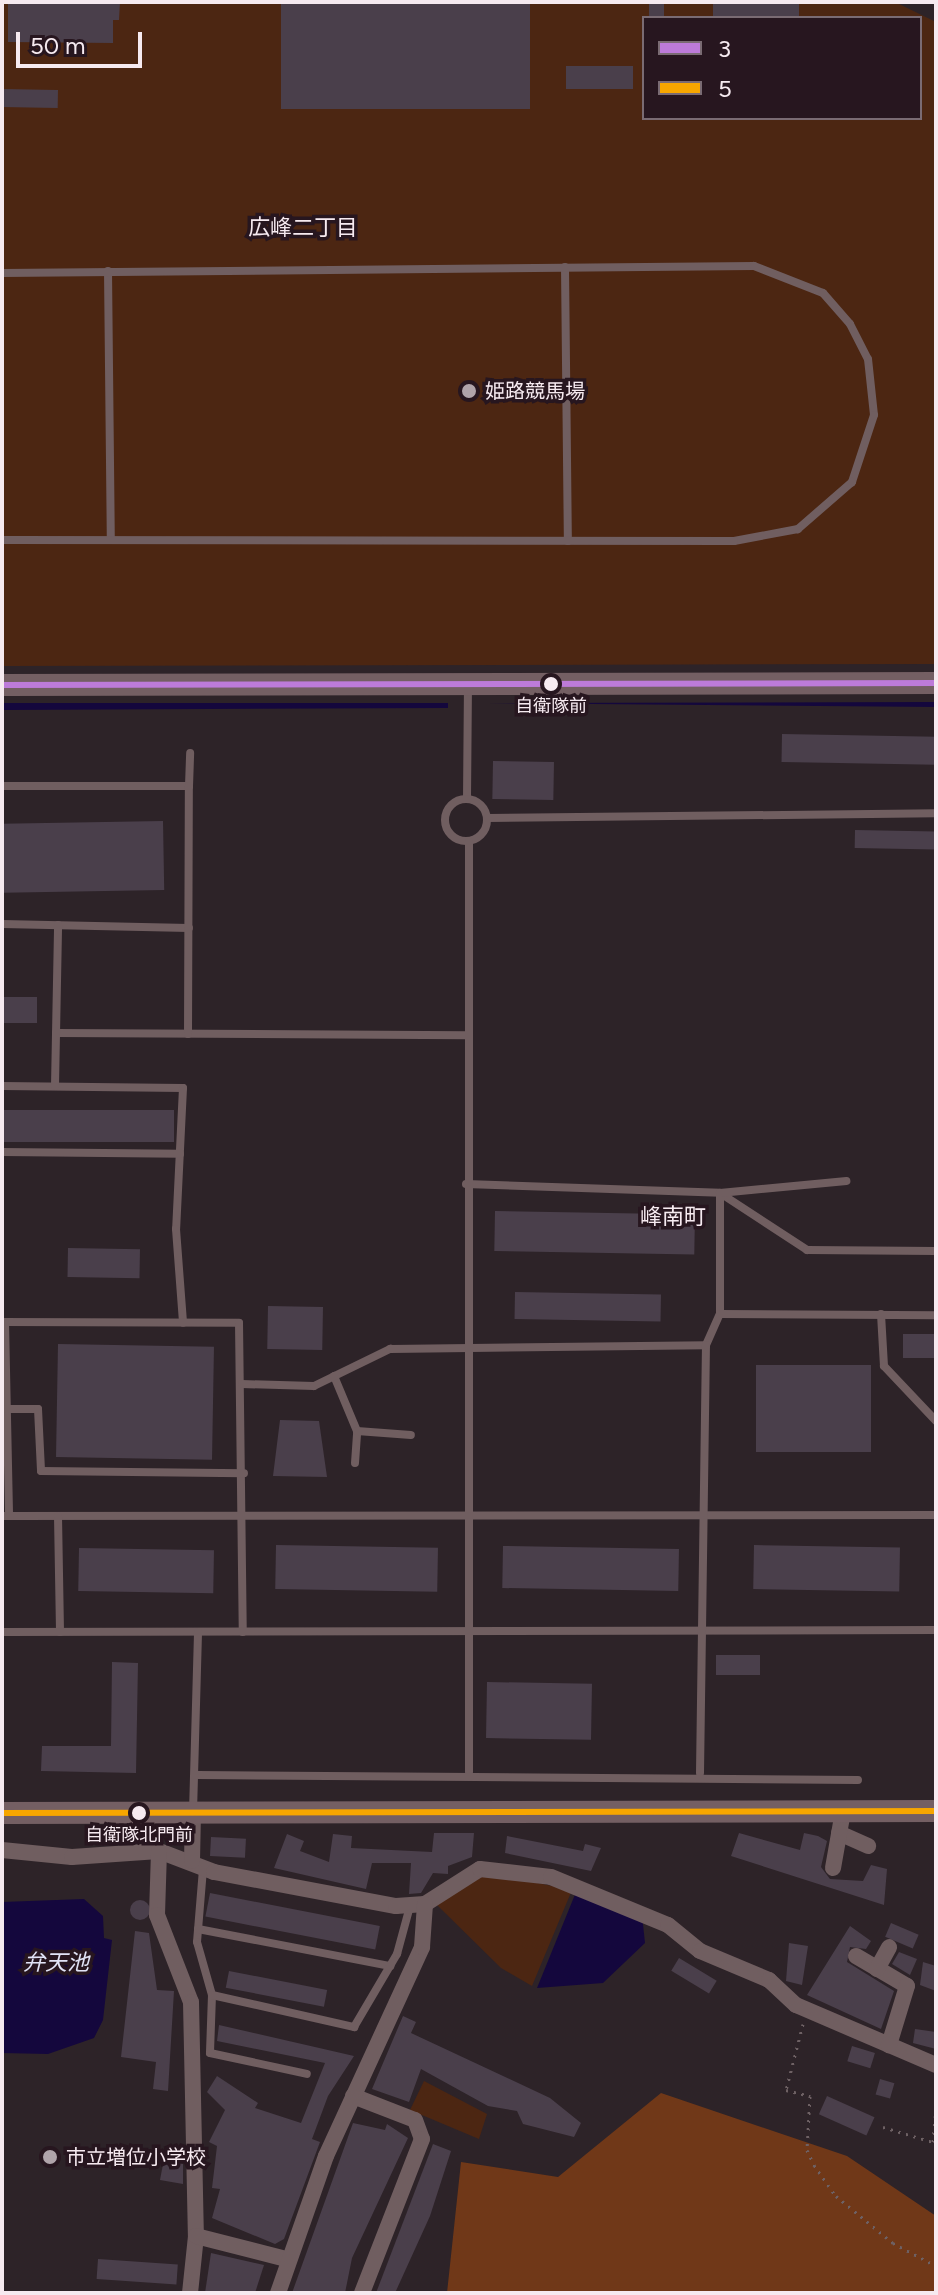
<!DOCTYPE html>
<meta charset="utf-8">
<style>
body{margin:0}
#map{position:relative;width:938px;height:2295px;overflow:hidden;background:#2d2328;font-family:Figtree,"Noto Sans JP",sans-serif}
div>[style]{position:absolute}
.green>*{inset:0;background:#4c2612}
.forest>*{inset:0;background:#703818}
.water>*{inset:0;background:#14073d}
.building>*{inset:0;background:#4a3f4b;transform-origin:0 0}
.round{border-radius:50%}
.path>*{height:3px;margin-top:-1.5px;transform-origin:0;background:repeating-linear-gradient(90deg,#6e6164 0 2px,transparent 0 8px)}
.lane>*{height:8px;margin:-4px;padding:0 4px;transform-origin:4px;border-radius:4px;background:#705e60}
.lane>.ring{margin:-4px;padding:0;box-sizing:content-box;background:none;border:8px solid #705e60;border-radius:50%}
.street>*{height:16px;margin:-8px;padding:0 8px;transform-origin:8px;border-radius:8px;background:#705e60}
.secondary>*{height:22px;margin:-11px;padding:0 11px;transform-origin:11px;border-radius:11px;background:#745f63}
.bus-1>*{height:6px;margin:-3px;padding:0 3px;transform-origin:3px;border-radius:3px;background:#bd7bd9}
.bus-2>*{height:6px;margin:-3px;padding:0 3px;transform-origin:3px;border-radius:3px;background:#f7a600}
.dots>*{width:22px;height:22px;translate:-50% -50%;box-sizing:border-box;border:4px solid #27161f;border-radius:50%}
span{translate:-50% -50%;white-space:nowrap;text-align:center;line-height:1.15;-webkit-text-stroke:7px #27161f;paint-order:stroke}
.bus-label{font-size:18px;color:#f6eaf0}
.poi-label{font-size:20px;color:#f6eaf0}
.left{translate:0 -50%;text-align:left}
.neighbourhood-label{font-size:22px;color:#f6eaf0}
.water-label{font-size:22px;color:#e1e3f6;font-style:italic}
.frame{position:absolute;inset:0;border:4px solid #f6eaf0;pointer-events:none}
.legend{position:absolute;left:642px;top:16px;width:280px;height:104px;box-sizing:border-box;background:#27161f;border:2px solid #7a6b73;margin:0;padding:10px 14px;list-style:none;font-size:24px;color:#f6eaf0}
.legend li{display:flex;align-items:center;gap:16px;height:40px}
.legend b{width:40px;border:2px solid #7a6b73}
.scale{position:absolute;left:16px;top:32px;width:126px;height:36px;box-sizing:border-box;border:4px solid #f6eaf0;border-top:0;padding-left:10px;font-size:24px;line-height:28px;white-space:nowrap;color:#f6eaf0;-webkit-text-stroke:6px #27161f;paint-order:stroke}
</style>
<div id="map">
<div class="green">
<i style="clip-path:polygon(evenodd,2px 2px,895px 2px,936px 22px,936px 664px,2px 666px,2px 2px,644px 18px,920px 18px,920px 118px,644px 118px,644px 18px)"></i>
<i style="clip-path:polygon(488px 1873px,572px 1890px,532px 1986px,501px 1968px,436px 1904px)"></i>
<i style="clip-path:polygon(424px 2081px,487px 2114px,479px 2139px,410px 2110px)"></i>
</div>
<div class="forest">
<i style="clip-path:polygon(661px 2093px,847px 2156px,936px 2216px,936px 2293px,447px 2293px,461px 2162px,558px 2177px)"></i>
</div>
<div class="water">
<i style="clip-path:polygon(936px 702px,936px 707px,488px 703px)"></i>
<i style="clip-path:polygon(2px 703px,448px 703px,448px 708px,2px 710px)"></i>
<i style="clip-path:polygon(576px 1892px,642px 1915px,645px 1943px,603px 1983px,537px 1988px)"></i>
<i style="clip-path:polygon(84px 1899px,103px 1916px,104px 1938px,112px 1940px,103px 2020px,94px 2038px,48px 2054px,2px 2053px,2px 1902px)"></i>
</div>
<div class="building">
<i style="clip-path:polygon(8px 2px,120px 2px,119px 20px,113px 20px,113px 43px,8px 42px)"></i>
<i style="left:281px;top:2px;width:249px;height:107px"></i>
<i style="left:649px;top:2px;width:15px;height:16px"></i>
<i style="left:713px;top:2px;width:86px;height:16px"></i>
<i style="left:566px;top:66px;width:67px;height:23px"></i>
<i style="left:2px;top:89px;width:56px;height:18px;rotate:1deg"></i>
<i style="left:782px;top:734px;width:154px;height:28px;rotate:1deg"></i>
<i style="left:493px;top:761px;width:61px;height:38px;rotate:1deg"></i>
<i style="left:163px;top:821px;width:69px;height:161px;rotate:89deg"></i>
<i style="left:855px;top:830px;width:81px;height:18px;rotate:1deg"></i>
<i style="left:37px;top:997px;width:26px;height:35px;rotate:90deg"></i>
<i style="left:2px;top:1110px;width:172px;height:32px"></i>
<i style="left:495px;top:1211px;width:200px;height:40px;rotate:1deg"></i>
<i style="left:68px;top:1248px;width:72px;height:29px;rotate:1deg"></i>
<i style="left:515px;top:1292px;width:146px;height:27px;rotate:1deg"></i>
<i style="left:268px;top:1306px;width:55px;height:43px;rotate:1deg"></i>
<i style="left:903px;top:1334px;width:33px;height:24px"></i>
<i style="left:58px;top:1344px;width:156px;height:113px;rotate:1deg"></i>
<i style="left:756px;top:1365px;width:115px;height:87px"></i>
<i style="clip-path:polygon(280px 1420px,319px 1421px,327px 1477px,273px 1476px)"></i>
<i style="left:276px;top:1545px;width:162px;height:44px;rotate:1deg"></i>
<i style="left:754px;top:1545px;width:146px;height:44px;rotate:1deg"></i>
<i style="left:503px;top:1546px;width:176px;height:42px;rotate:1deg"></i>
<i style="left:79px;top:1548px;width:135px;height:43px;rotate:1deg"></i>
<i style="left:716px;top:1655px;width:44px;height:20px"></i>
<i style="clip-path:polygon(112px 1662px,138px 1663px,136px 1773px,41px 1771px,42px 1746px,111px 1746px)"></i>
<i style="left:487px;top:1682px;width:105px;height:56px;rotate:1deg"></i>
<i style="clip-path:polygon(434px 1833px,474px 1833px,472px 1857px,448px 1866px,448px 1874px,433px 1873px,421px 1893px,409px 1894px,411px 1863px,372px 1863px,366px 1889px,274px 1868px,287px 1834px,304px 1841px,300px 1851px,329px 1862px,333px 1834px,352px 1836px,351px 1848px,432px 1852px)"></i>
<i style="clip-path:polygon(739px 1833px,800px 1850px,804px 1833px,818px 1836px,827px 1841px,821px 1867px,830px 1879px,863px 1881px,871px 1865px,887px 1869px,884px 1905px,731px 1856px)"></i>
<i style="clip-path:polygon(507px 1836px,583px 1851px,585px 1844px,601px 1848px,591px 1871px,505px 1853px)"></i>
<i style="left:211px;top:1837px;width:35px;height:19px;rotate:3deg"></i>
<i style="left:210px;top:1893px;width:173px;height:24px;rotate:11deg"></i>
<i class="round" style="left:130px;top:1900px;width:20px;height:20px"></i>
<i style="left:891px;top:1923px;width:30px;height:15px;rotate:23deg"></i>
<i style="clip-path:polygon(850px 1926px,871px 1941px,866px 1949px,850px 1947px,847px 1962px,894px 1991px,881px 2029px,807px 1995px)"></i>
<i style="clip-path:polygon(135px 1931px,149px 1933px,157px 1990px,174px 1991px,168px 2091px,153px 2089px,156px 2062px,121px 2057px)"></i>
<i style="clip-path:polygon(789px 1943px,808px 1946px,802px 1985px,786px 1981px)"></i>
<i style="clip-path:polygon(899px 1952px,917px 1959px,910px 1975px,892px 1964px)"></i>
<i style="left:679px;top:1958px;width:44px;height:15px;rotate:31deg"></i>
<i style="clip-path:polygon(923px 1962px,936px 1966px,936px 1991px,920px 1985px)"></i>
<i style="left:229px;top:1971px;width:100px;height:17px;rotate:11deg"></i>
<i style="clip-path:polygon(403px 2016px,416px 2022px,411px 2033px,550px 2098px,581px 2123px,574px 2137px,523px 2124px,517px 2111px,488px 2106px,421px 2069px,409px 2102px,372px 2089px)"></i>
<i style="clip-path:polygon(219px 2025px,354px 2056px,328px 2096px,312px 2139px,320px 2142px,284px 2239px,275px 2244px,212px 2218px,220px 2189px,212px 2188px,217px 2146px,209px 2142px,225px 2110px,207px 2092px,217px 2076px,258px 2103px,255px 2108px,301px 2123px,325px 2063px,217px 2041px)"></i>
<i style="clip-path:polygon(915px 2029px,936px 2032px,936px 2049px,913px 2043px)"></i>
<i style="left:852px;top:2046px;width:24px;height:16px;rotate:17deg"></i>
<i style="left:880px;top:2079px;width:15px;height:16px;rotate:16deg"></i>
<i style="left:827px;top:2096px;width:52px;height:20px;rotate:24deg"></i>
<i style="clip-path:polygon(353px 2123px,385px 2130px,387px 2124px,408px 2138px,352px 2258px,345px 2293px,292px 2293px)"></i>
<i style="clip-path:polygon(433px 2144px,451px 2151px,430px 2216px,395px 2293px,376px 2293px)"></i>
<i style="clip-path:polygon(164px 2159px,183px 2164px,183px 2184px,160px 2180px)"></i>
<i style="clip-path:polygon(211px 2253px,264px 2265px,255px 2293px,205px 2293px)"></i>
<i style="left:98px;top:2259px;width:80px;height:20px;rotate:4deg"></i>
</div>
<div class="path">
<i style="left:803px;top:2024px;width:68px;rotate:104.4deg"></i>
<i style="left:786px;top:2090px;width:25px;rotate:14deg"></i>
<i style="left:810px;top:2096px;width:54px;rotate:93.2deg"></i>
<i style="left:807px;top:2150px;width:17px;rotate:65deg"></i>
<i style="left:814px;top:2165px;width:38px;rotate:55deg"></i>
<i style="left:836px;top:2196px;width:74px;rotate:39.5deg"></i>
<i style="left:893px;top:2243px;width:49px;rotate:28.1deg"></i>
<i style="left:883px;top:2127px;width:55px;rotate:16.8deg"></i>
<i style="left:933px;top:2142px;width:33px;rotate:-85deg"></i>
</div>
<div class="lane">
<i style="left:565px;top:267px;width:274px;rotate:89.4deg"></i>
<i style="left:108px;top:271px;width:269px;rotate:89.4deg"></i>
<i style="left:2px;top:273px;width:752px;rotate:-0.53deg"></i>
<i style="left:754px;top:266px;width:74px;rotate:21.4deg"></i>
<i style="left:823px;top:293px;width:41px;rotate:48.9deg"></i>
<i style="left:850px;top:324px;width:39px;rotate:63deg"></i>
<i style="left:868px;top:359px;width:56px;rotate:83.9deg"></i>
<i style="left:874px;top:415px;width:71px;rotate:108.2deg"></i>
<i style="left:852px;top:482px;width:72px;rotate:139deg"></i>
<i style="left:798px;top:529px;width:65px;rotate:169.4deg"></i>
<i style="left:734px;top:541px;width:732px;rotate:-179.92deg"></i>
<i style="left:2px;top:786px;width:187px"></i>
<i style="left:189px;top:786px;width:33px;rotate:-88deg"></i>
<i style="left:467px;top:798px;width:111px;rotate:-89.5deg"></i>
<i class="ring" style="left:445px;top:799px;width:34px;height:34px"></i>
<i style="left:488px;top:818px;width:448px;rotate:-0.6deg"></i>
<i style="left:2px;top:924px;width:187px;rotate:1.2deg"></i>
<i style="left:56px;top:1033px;width:411px;rotate:0.3deg"></i>
<i style="left:188px;top:1034px;width:248px;rotate:-89.8deg"></i>
<i style="left:2px;top:1086px;width:181px;rotate:0.6deg"></i>
<i style="left:183px;top:1088px;width:141px;rotate:92.8deg"></i>
<i style="left:176px;top:1229px;width:94px;rotate:85.7deg"></i>
<i style="left:55px;top:1086px;width:161px;rotate:-88.9deg"></i>
<i style="left:2px;top:1152px;width:178px;rotate:0.6deg"></i>
<i style="left:466px;top:1184px;width:254px;rotate:2deg"></i>
<i style="left:720px;top:1193px;width:104px;rotate:33.2deg"></i>
<i style="left:807px;top:1250px;width:129px;rotate:0.4deg"></i>
<i style="left:720px;top:1314px;width:121px;rotate:-90deg"></i>
<i style="left:720px;top:1193px;width:127px;rotate:-5.4deg"></i>
<i style="left:881px;top:1314px;width:52px;rotate:86.7deg"></i>
<i style="left:884px;top:1366px;width:76px;rotate:46.6deg"></i>
<i style="left:2px;top:1322px;width:237px;rotate:0.2deg"></i>
<i style="left:239px;top:1323px;width:309px;rotate:89.3deg"></i>
<i style="left:5px;top:1322px;width:194px;rotate:88.8deg"></i>
<i style="left:334px;top:1376px;width:60px;rotate:67.3deg"></i>
<i style="left:242px;top:1384px;width:72px;rotate:1.6deg"></i>
<i style="left:314px;top:1386px;width:85px;rotate:-26deg"></i>
<i style="left:390px;top:1349px;width:316px;rotate:-0.7deg"></i>
<i style="left:706px;top:1345px;width:34px;rotate:-66deg"></i>
<i style="left:720px;top:1314px;width:216px;rotate:0.3deg"></i>
<i style="left:7px;top:1409px;width:31px"></i>
<i style="left:38px;top:1409px;width:62px;rotate:87.2deg"></i>
<i style="left:41px;top:1471px;width:203px;rotate:0.6deg"></i>
<i style="left:355px;top:1463px;width:32px;rotate:-86deg"></i>
<i style="left:357px;top:1431px;width:54px;rotate:4.2deg"></i>
<i style="left:2px;top:1516px;width:934px;rotate:-0.06deg"></i>
<i style="left:58px;top:1516px;width:116px;rotate:89deg"></i>
<i style="left:2px;top:1632px;width:934px;rotate:-0.12deg"></i>
<i style="left:469px;top:1772px;width:930px;rotate:-90deg"></i>
<i style="left:700px;top:1773px;width:428px;rotate:-89.2deg"></i>
<i style="left:198px;top:1775px;width:660px;rotate:0.43deg"></i>
<i style="left:193px;top:1812px;width:180px;rotate:-88.4deg"></i>
<i style="left:203px;top:1869px;width:73px;rotate:94.7deg"></i>
<i style="left:197px;top:1942px;width:55px;rotate:74.2deg"></i>
<i style="left:212px;top:1995px;width:58px;rotate:92deg"></i>
<i style="left:210px;top:2053px;width:99px;rotate:12.2deg"></i>
<i style="left:198px;top:1929px;width:196px;rotate:10.9deg"></i>
<i style="left:212px;top:1995px;width:146px;rotate:12.7deg"></i>
<i style="left:354px;top:2027px;width:85px;rotate:-59.5deg"></i>
<i style="left:397px;top:1954px;width:50px;rotate:-74.8deg"></i>
</div>
<div class="street">
<i style="left:839px;top:1833px;width:32px;rotate:24deg"></i>
<i style="left:2px;top:1850px;width:70px;rotate:5.7deg"></i>
<i style="left:72px;top:1857px;width:87px;rotate:-3.9deg"></i>
<i style="left:159px;top:1851px;width:59px;rotate:20.9deg"></i>
<i style="left:214px;top:1872px;width:185px;rotate:10.6deg"></i>
<i style="left:396px;top:1906px;width:29px;rotate:-4deg"></i>
<i style="left:425px;top:1904px;width:65px;rotate:-32.5deg"></i>
<i style="left:480px;top:1869px;width:71px;rotate:6.4deg"></i>
<i style="left:551px;top:1877px;width:126px;rotate:22.3deg"></i>
<i style="left:668px;top:1925px;width:41px;rotate:39.1deg"></i>
<i style="left:700px;top:1951px;width:75px;rotate:22.8deg"></i>
<i style="left:769px;top:1980px;width:37px;rotate:43deg"></i>
<i style="left:796px;top:2005px;width:152px;rotate:23.2deg"></i>
<i style="left:159px;top:1851px;width:64px;rotate:91.8deg"></i>
<i style="left:157px;top:1915px;width:93px;rotate:68.7deg"></i>
<i style="left:191px;top:2002px;width:234px;rotate:88.8deg"></i>
<i style="left:196px;top:2236px;width:57px;rotate:96deg"></i>
<i style="left:192px;top:1861px;width:48px;rotate:-88.8deg"></i>
<i style="left:833px;top:1868px;width:58px;rotate:-80deg"></i>
<i style="left:856px;top:1956px;width:59px;rotate:30.5deg"></i>
<i style="left:907px;top:1986px;width:62px;rotate:107deg"></i>
<i style="left:877px;top:1969px;width:25px;rotate:-61deg"></i>
<i style="left:353px;top:2096px;width:66px;rotate:21.2deg"></i>
<i style="left:415px;top:2120px;width:20px;rotate:70deg"></i>
<i style="left:422px;top:2139px;width:165px;rotate:111.3deg"></i>
<i style="left:196px;top:2236px;width:93px;rotate:14.3deg"></i>
<i style="left:278px;top:2293px;width:145px;rotate:-70.7deg"></i>
<i style="left:326px;top:2156px;width:230px;rotate:-65.3deg"></i>
<i style="left:422px;top:1947px;width:43px;rotate:-86deg"></i>
</div>
<div class="secondary">
<i style="left:2px;top:685px;width:934px;rotate:-0.12deg"></i>
<i style="left:2px;top:1813px;width:934px;rotate:-0.12deg"></i>
</div>
<div class="bus-1">
<i style="left:2px;top:685px;width:934px;rotate:-0.12deg"></i>
</div>
<div class="bus-2">
<i style="left:2px;top:1813px;width:934px;rotate:-0.12deg"></i>
</div>
<div class="dots">
<i style="left:469px;top:391px;background:#b0a4aa"></i>
<i style="left:551px;top:684px;background:#f6eaf0"></i>
<i style="left:139px;top:1813px;background:#f6eaf0"></i>
<i style="left:50px;top:2157px;background:#b0a4aa"></i>
</div>
<div class="bus-label">
<span style="left:551px;top:706px">自衛隊前</span>
<span style="left:139px;top:1835px">自衛隊北門前</span>
</div>
<div class="poi-label">
<span class="left" style="left:485px;top:391px">姫路競馬場</span>
<span class="left" style="left:66px;top:2157px">市立増位小学校</span>
</div>
<div class="neighbourhood-label">
<span style="left:303px;top:228px">広峰二丁目</span>
<span style="left:673px;top:1217px">峰南町</span>
</div>
<div class="water-label">
<span style="left:56px;top:1963px">弁天池</span>
</div>
<div class="frame"></div>
<ul class="legend">
<li><b style="height:10px;background:#bd7bd9"></b>3</li>
<li><b style="height:10px;background:#f7a600"></b>5</li>
</ul>
<div class="scale">50 m</div>
</div>
